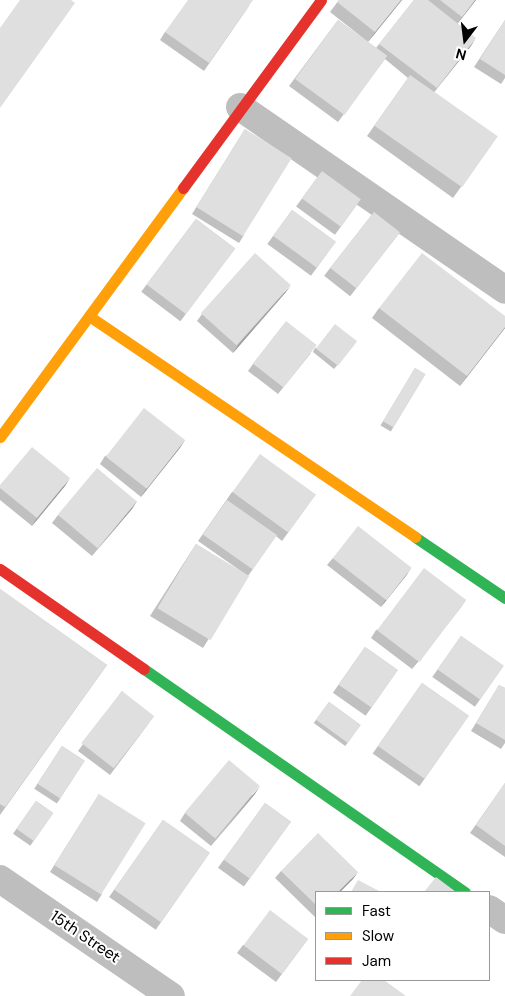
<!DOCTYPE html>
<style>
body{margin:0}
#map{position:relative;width:505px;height:996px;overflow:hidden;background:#fff;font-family:"DM Sans",sans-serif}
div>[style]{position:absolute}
.street>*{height:28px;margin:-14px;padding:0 14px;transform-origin:14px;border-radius:14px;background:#bebebe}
.fast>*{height:11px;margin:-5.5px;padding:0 5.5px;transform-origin:5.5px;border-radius:5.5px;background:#30b455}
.slow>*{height:11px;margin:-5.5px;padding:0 5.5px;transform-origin:5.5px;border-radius:5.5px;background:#ff9f0a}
.jam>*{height:11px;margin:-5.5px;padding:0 5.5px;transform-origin:5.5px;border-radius:5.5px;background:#e5322d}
.wall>*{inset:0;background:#c0c0c0;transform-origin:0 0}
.shaded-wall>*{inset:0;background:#9c9c9c}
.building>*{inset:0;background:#dfdfdf;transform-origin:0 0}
span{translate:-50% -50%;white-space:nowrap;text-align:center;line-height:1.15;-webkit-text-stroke:4px #fff;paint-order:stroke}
.street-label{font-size:16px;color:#000}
.legend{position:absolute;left:315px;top:891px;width:175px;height:90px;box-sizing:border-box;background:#fff;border:1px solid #999;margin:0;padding:6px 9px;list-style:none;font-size:15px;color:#000}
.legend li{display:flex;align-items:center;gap:10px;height:25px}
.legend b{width:25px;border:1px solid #999}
.north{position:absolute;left:440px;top:15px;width:50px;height:50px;-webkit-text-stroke:4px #fff;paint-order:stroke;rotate:195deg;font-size:14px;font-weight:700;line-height:20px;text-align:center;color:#000}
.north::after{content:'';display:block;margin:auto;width:18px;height:22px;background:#000;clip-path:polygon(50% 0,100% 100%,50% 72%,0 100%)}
</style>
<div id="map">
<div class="street">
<i style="left:240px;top:107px;width:322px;rotate:34.6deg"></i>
<i style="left:0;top:879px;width:207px;rotate:34.4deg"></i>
<i style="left:489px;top:909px;width:19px;rotate:35deg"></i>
</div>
<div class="fast">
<i style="left:415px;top:537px;width:109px;rotate:34.1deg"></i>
<i style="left:144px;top:669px;width:391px;rotate:34.8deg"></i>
</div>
<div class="slow">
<i style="left:89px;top:316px;width:394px;rotate:34.1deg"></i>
<i style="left:0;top:437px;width:309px;rotate:-53.7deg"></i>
</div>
<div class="jam">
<i style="left:183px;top:188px;width:233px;rotate:-53.7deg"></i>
<i style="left:0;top:569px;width:175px;rotate:34.8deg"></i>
</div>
<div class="wall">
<i style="clip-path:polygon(339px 0,402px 0,368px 42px,330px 12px)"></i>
<i style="clip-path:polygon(414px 0,476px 0,457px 24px,471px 46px,434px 92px,497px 137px,453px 198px,367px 136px,408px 78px,385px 59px,338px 122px,289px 86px,338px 20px,376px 48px)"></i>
<i style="clip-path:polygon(249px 6px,204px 71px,160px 40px,165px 32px)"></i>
<i style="clip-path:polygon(505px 20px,505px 78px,501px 84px,474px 67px)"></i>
<i style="clip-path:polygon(245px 129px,244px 235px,239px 243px,192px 214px)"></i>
<i style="left:322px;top:171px;width:48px;height:44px;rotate:36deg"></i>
<i style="left:292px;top:210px;width:54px;height:42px;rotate:36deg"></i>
<i style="left:374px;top:212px;width:33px;height:81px;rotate:38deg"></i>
<i style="left:196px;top:219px;width:49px;height:91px;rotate:37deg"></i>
<i style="clip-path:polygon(286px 292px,233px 353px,197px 321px,202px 314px)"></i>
<i style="clip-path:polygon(379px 308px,505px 316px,505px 328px,460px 386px,372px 318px)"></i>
<i style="clip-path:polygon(354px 345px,334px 369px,313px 352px,315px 348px)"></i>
<i style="clip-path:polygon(311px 353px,278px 394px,248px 371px,253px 364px)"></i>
<i style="left:415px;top:368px;width:12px;height:67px;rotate:31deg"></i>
<i style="clip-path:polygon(185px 440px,141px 497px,100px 464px,105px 456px)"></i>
<i style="clip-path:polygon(0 485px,65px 486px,32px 526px,0 500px)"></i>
<i style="clip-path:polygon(232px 492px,316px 494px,282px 541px,276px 536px,248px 576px,203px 648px,150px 616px,196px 544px,248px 576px,198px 541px)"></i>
<i style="clip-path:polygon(137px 501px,132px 509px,92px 556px,52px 523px,58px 515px)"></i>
<i style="clip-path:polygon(333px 558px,411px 568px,381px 607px,327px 565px)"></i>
<i style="clip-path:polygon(0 589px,107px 665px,0 815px)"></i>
<i style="clip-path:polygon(461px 607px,412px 669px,371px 638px,376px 630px)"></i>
<i style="left:461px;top:636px;width:52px;height:50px;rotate:35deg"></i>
<i style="left:365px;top:647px;width:40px;height:56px;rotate:35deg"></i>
<i style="left:422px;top:683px;width:57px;height:86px;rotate:35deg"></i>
<i style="clip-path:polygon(499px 685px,505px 688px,505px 743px,501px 749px,471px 731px)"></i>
<i style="clip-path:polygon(122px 691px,149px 723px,110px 775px,78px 751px)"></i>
<i style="left:329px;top:702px;width:39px;height:26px;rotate:36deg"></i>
<i style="left:62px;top:746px;width:27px;height:51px;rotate:33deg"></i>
<i style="clip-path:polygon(505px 783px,505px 857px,470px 833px)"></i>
<i style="clip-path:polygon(99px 794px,102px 894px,97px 902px,50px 872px)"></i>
<i style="clip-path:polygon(255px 794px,211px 846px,180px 821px,185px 813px)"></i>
<i style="left:36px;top:801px;width:21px;height:40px;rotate:35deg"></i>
<i style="left:265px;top:803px;width:32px;height:80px;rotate:36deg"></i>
<i style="left:163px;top:820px;width:57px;height:94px;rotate:35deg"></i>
<i style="clip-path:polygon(281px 871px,353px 879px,340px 892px,316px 892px,316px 918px,275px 878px)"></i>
<i style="clip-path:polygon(308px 939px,276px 982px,237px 953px,243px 945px)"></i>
</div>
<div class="shaded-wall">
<i style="clip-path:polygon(401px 0,402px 0,368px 42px,375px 32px)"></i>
<i style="clip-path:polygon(475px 0,476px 0,455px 27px,462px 17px)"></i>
<i style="clip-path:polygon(476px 38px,471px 46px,431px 96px,437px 88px)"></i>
<i style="clip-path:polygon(291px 285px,286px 292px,233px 353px,238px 345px)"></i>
<i style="clip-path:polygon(505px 327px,505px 328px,460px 386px,467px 376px)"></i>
<i style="clip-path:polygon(185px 440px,180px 448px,141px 497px,146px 489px)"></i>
<i style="clip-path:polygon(70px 478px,65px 486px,32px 526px,37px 518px)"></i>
<i style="clip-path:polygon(137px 501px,132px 509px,92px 556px,98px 549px)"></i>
<i style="clip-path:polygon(411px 568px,406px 576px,381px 607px,386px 599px)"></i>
<i style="clip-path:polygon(466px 600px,461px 607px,412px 669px,417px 662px)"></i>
<i style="clip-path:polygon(260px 786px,255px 794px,211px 846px,217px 839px)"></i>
<i style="clip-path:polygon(358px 872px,353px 879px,340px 892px,338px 892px)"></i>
</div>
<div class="building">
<i style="clip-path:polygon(20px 0,71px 0,75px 3px,0 108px,0 28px)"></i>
<i style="clip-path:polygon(188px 0,253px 0,209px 63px,165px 32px)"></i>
<i style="clip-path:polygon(339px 0,401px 0,375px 32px,337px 2px)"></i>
<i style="clip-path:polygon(414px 0,428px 0,476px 38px,437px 88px,379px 44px)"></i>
<i style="clip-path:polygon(440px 0,475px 0,462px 17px)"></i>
<i style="left:338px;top:20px;width:61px;height:73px;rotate:36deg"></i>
<i style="clip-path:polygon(505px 20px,505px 75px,480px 59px)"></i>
<i style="left:410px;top:75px;width:107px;height:62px;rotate:35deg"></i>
<i style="left:245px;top:129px;width:55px;height:92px;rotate:32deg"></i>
<i style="left:322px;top:171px;width:48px;height:34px;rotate:36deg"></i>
<i style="left:292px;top:210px;width:54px;height:32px;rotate:36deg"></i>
<i style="left:374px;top:212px;width:33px;height:71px;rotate:38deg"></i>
<i style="left:196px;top:219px;width:49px;height:82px;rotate:37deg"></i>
<i style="left:255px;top:253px;width:48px;height:81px;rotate:42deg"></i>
<i style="clip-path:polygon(422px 253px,505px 316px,505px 327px,467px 376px,379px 308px)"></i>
<i style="left:286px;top:321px;width:39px;height:54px;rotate:38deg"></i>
<i style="left:335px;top:324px;width:28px;height:31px;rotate:38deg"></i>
<i style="left:415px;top:368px;width:12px;height:62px;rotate:31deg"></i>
<i style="left:144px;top:408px;width:52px;height:62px;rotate:38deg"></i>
<i style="clip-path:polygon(32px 447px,70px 478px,37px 518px,0 488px,0 485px)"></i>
<i style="left:260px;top:454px;width:69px;height:47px;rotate:36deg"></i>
<i style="left:97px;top:468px;width:52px;height:61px;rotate:40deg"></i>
<i style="left:227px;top:500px;width:61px;height:42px;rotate:35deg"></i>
<i style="left:358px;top:526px;width:68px;height:41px;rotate:38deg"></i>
<i style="left:196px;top:544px;width:62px;height:75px;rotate:31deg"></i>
<i style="left:424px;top:568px;width:53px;height:78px;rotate:37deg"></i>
<i style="clip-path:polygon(0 589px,107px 665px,5px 807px,0 804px)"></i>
<i style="left:461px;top:636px;width:52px;height:41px;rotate:35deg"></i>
<i style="left:365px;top:647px;width:40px;height:46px;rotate:35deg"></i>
<i style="left:422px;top:683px;width:57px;height:77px;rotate:35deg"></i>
<i style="clip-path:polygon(499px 685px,505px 688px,505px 740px,476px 723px)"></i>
<i style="left:122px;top:691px;width:41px;height:66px;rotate:38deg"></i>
<i style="left:329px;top:702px;width:39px;height:22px;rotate:36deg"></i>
<i style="left:62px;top:746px;width:27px;height:45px;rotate:33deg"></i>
<i style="left:229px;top:760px;width:40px;height:69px;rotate:40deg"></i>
<i style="clip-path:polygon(505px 783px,505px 846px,476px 825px)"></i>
<i style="left:99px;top:794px;width:55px;height:84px;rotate:32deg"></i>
<i style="left:36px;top:801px;width:21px;height:34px;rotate:35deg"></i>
<i style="left:265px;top:803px;width:32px;height:70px;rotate:36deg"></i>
<i style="left:163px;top:820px;width:57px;height:85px;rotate:35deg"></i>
<i style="clip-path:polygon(318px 833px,358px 872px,338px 892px,316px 892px,316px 905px,281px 871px)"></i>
<i style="clip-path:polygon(436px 877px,456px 892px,424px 892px)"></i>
<i style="clip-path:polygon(358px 880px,381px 892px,351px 892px)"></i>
<i style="left:270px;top:910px;width:48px;height:44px;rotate:37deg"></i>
<i style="clip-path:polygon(362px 980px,384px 980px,406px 996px,350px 996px)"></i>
</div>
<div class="street-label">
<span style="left:85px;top:937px;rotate:34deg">15th Street</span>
</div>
<ul class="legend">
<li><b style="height:6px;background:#30b455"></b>Fast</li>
<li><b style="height:6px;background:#ff9f0a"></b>Slow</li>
<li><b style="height:6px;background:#e5322d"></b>Jam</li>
</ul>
<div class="north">N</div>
</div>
